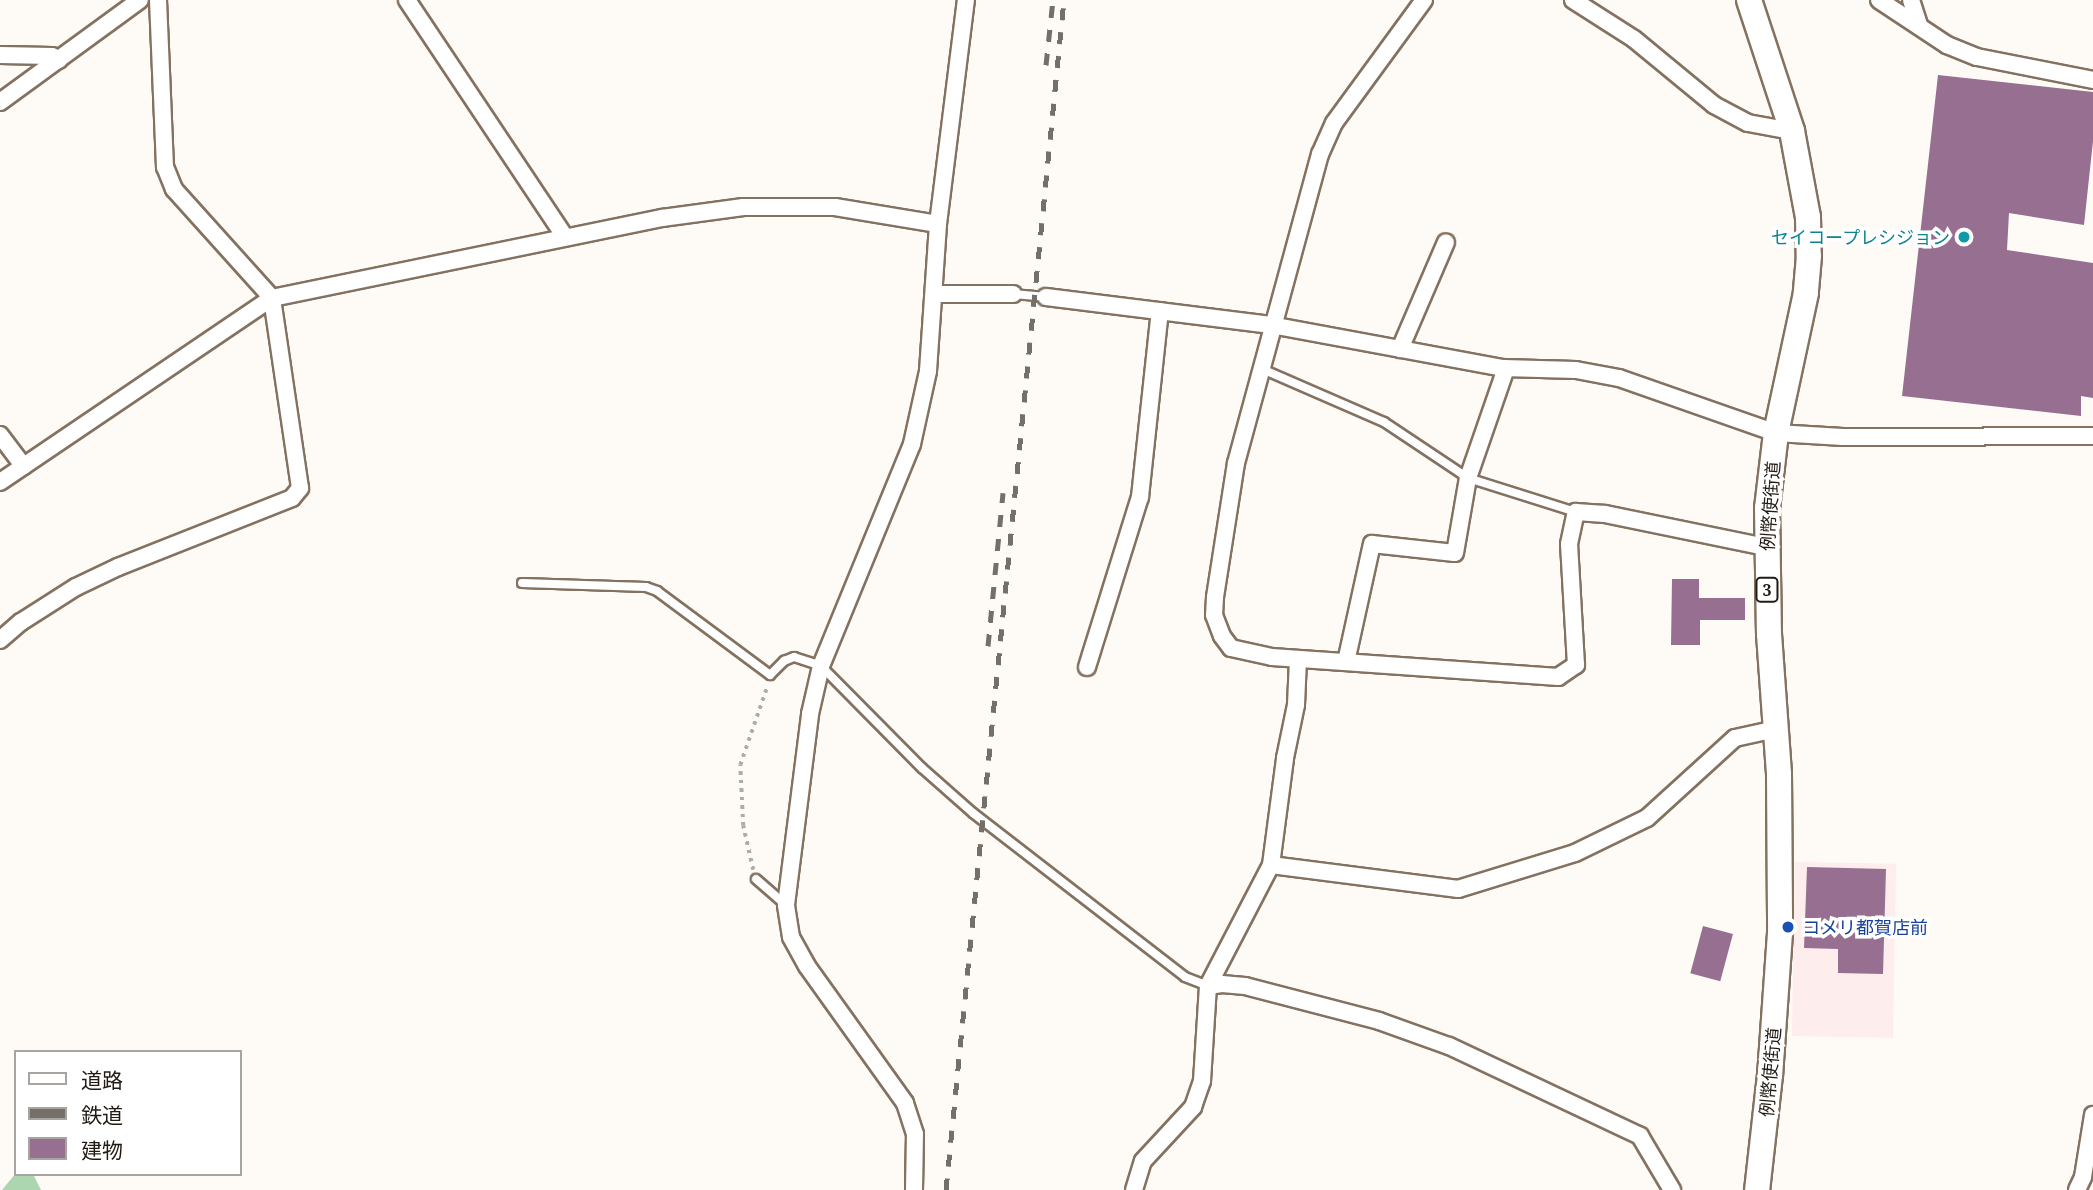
<!DOCTYPE html>
<meta charset="utf-8">
<style>
body{margin:0}
#map{position:relative;width:2093px;height:1190px;overflow:hidden;background:#fefaf6;font-family:"Noto Serif","Noto Sans JP",serif}
div>[style]{position:absolute}
.commercial>*{inset:0;background:#fdedec;transform-origin:0 0}
.forest>*{inset:0;background:#abd6af}
.building>*{inset:0;background:#976f91;transform-origin:0 0}
.path>*{height:3.5px;margin-top:-1.75px;transform-origin:0;background:repeating-linear-gradient(90deg,#b0aba6 0 3.5px,transparent 0 8.5px)}
.roads{filter:drop-shadow(2px 0 #847261) drop-shadow(-2px 0 #847261) drop-shadow(0 2px #847261) drop-shadow(0 -2px #847261)}
.lane>*{height:8px;margin:-4px;padding:0 4px;transform-origin:4px;border-radius:4px;background:#fff}
.street>*{height:16px;margin:-8px;padding:0 8px;transform-origin:8px;border-radius:8px;background:#fff}
.primary>*{height:24px;margin:-12px;padding:0 12px;transform-origin:12px;border-radius:12px;background:#fff}
.rail>*{height:5px;margin-top:-2.5px;transform-origin:0;background:repeating-linear-gradient(90deg,#756f6a 0 12px,transparent 0 24px)}
.dots>*{width:19px;height:19px;translate:-50% -50%;box-sizing:border-box;border:4px solid #fff;border-radius:50%}
span{translate:-50% -50%;white-space:nowrap;text-align:center;line-height:1.15;-webkit-text-stroke:7px #fff;paint-order:stroke}
.shield-label span{padding:2px 5px;background:#fff;border:2px solid;border-radius:5px;-webkit-text-stroke-width:0}
.shield-label{font-size:16px;color:#221b14;font-weight:700}
.culture-label{font-size:18px;color:#0d838f}
.right{translate:-100% -50%;text-align:right}
.street-label{font-size:18px;color:#221b14}
.transit-label{font-size:18px;color:#164399}
.left{translate:0 -50%;text-align:left}
.legend{position:absolute;left:14px;top:1050px;width:228px;height:126px;box-sizing:border-box;background:#fff;border:2px solid #a7a4a1;margin:0;padding:9px 12px;list-style:none;font-size:21px;color:#221b14}
.legend li{display:flex;align-items:center;gap:14px;height:35px}
.legend b{width:35px;border:2px solid #a7a4a1}
</style>
<div id="map">
<div class="commercial">
<i style="left:1795px;top:862px;width:101px;height:174px;rotate:1deg"></i>
</div>
<div class="forest">
<i style="clip-path:polygon(16px 1173px,33px 1174px,41px 1190px,2px 1190px)"></i>
</div>
<div class="building">
<i style="clip-path:polygon(1938px 75px,2093px 92px,2093px 141px,2084px 225px,2009px 213px,2007px 250px,2093px 263px,2093px 398px,2081px 396px,2081px 416px,1902px 396px)"></i>
<i style="clip-path:polygon(1672px 579px,1699px 579px,1699px 598px,1745px 598px,1745px 620px,1700px 620px,1700px 645px,1671px 645px)"></i>
<i style="clip-path:polygon(1807px 867px,1886px 869px,1883px 974px,1838px 973px,1838px 949px,1804px 948px)"></i>
<i style="left:1703px;top:926px;width:31px;height:49px;rotate:15deg"></i>
</div>
<div class="path">
<i style="left:753px;top:870px;width:45px;rotate:-102.8deg"></i>
<i style="left:743px;top:826px;width:61px;rotate:-92.8deg"></i>
<i style="left:740px;top:765px;width:83px;rotate:-70.9deg"></i>
</div>
<div class="roads">
<div class="lane">
<i style="left:1013px;top:294px;width:33px;rotate:5deg"></i>
<i style="left:1262px;top:369px;width:133px;rotate:23.5deg"></i>
<i style="left:1384px;top:422px;width:101px;rotate:33.7deg"></i>
<i style="left:1468px;top:478px;width:113px;rotate:17.5deg"></i>
<i style="left:522px;top:583px;width:124px;rotate:1.8deg"></i>
<i style="left:646px;top:587px;width:12px;rotate:20deg"></i>
<i style="left:657px;top:591px;width:141px;rotate:36.6deg"></i>
<i style="left:770px;top:675px;width:20px;rotate:-45deg"></i>
<i style="left:784px;top:661px;width:11px;rotate:-22deg"></i>
<i style="left:794px;top:657px;width:28px;rotate:18deg"></i>
<i style="left:821px;top:666px;width:144px;rotate:45.3deg"></i>
<i style="left:922px;top:768px;width:68px;rotate:41.4deg"></i>
<i style="left:973px;top:813px;width:268px;rotate:37.7deg"></i>
<i style="left:1185px;top:977px;width:25px;rotate:21deg"></i>
<i style="left:756px;top:879px;width:40px;rotate:41deg"></i>
</div>
<div class="street">
<i style="left:407px;top:0;width:285px;rotate:56.3deg"></i>
<i style="left:1424px;top:0;width:152px;rotate:126.2deg"></i>
<i style="left:1334px;top:123px;width:34px;rotate:114deg"></i>
<i style="left:1320px;top:154px;width:320px;rotate:105.2deg"></i>
<i style="left:1236px;top:463px;width:136px;rotate:98.9deg"></i>
<i style="left:1215px;top:597px;width:18px;rotate:93deg"></i>
<i style="left:1214px;top:615px;width:22px;rotate:69deg"></i>
<i style="left:1222px;top:636px;width:15px;rotate:53deg"></i>
<i style="left:1231px;top:648px;width:42px;rotate:12.4deg"></i>
<i style="left:1272px;top:657px;width:287px;rotate:4deg"></i>
<i style="left:1558px;top:677px;width:22px;rotate:-34deg"></i>
<i style="left:1576px;top:665px;width:121px;rotate:-93.3deg"></i>
<i style="left:1569px;top:544px;width:33px;rotate:-78deg"></i>
<i style="left:1576px;top:512px;width:29px;rotate:4deg"></i>
<i style="left:1605px;top:514px;width:164px;rotate:11.6deg"></i>
<i style="left:1573px;top:0;width:72px;rotate:32.6deg"></i>
<i style="left:1634px;top:39px;width:104px;rotate:39.5deg"></i>
<i style="left:1714px;top:105px;width:38px;rotate:28deg"></i>
<i style="left:1748px;top:123px;width:45px;rotate:10.3deg"></i>
<i style="left:1879px;top:0;width:82px;rotate:33.5deg"></i>
<i style="left:1947px;top:45px;width:32px;rotate:22deg"></i>
<i style="left:1977px;top:57px;width:118px;rotate:11.2deg"></i>
<i style="left:1911px;top:0;width:28px;rotate:72deg"></i>
<i style="left:0;top:55px;width:52px;rotate:1.1deg"></i>
<i style="left:52px;top:56px;width:8px;rotate:30deg"></i>
<i style="left:0;top:102px;width:173px;rotate:-36.1deg"></i>
<i style="left:934px;top:294px;width:79px"></i>
<i style="left:1046px;top:297px;width:227px;rotate:7.1deg"></i>
<i style="left:1271px;top:325px;width:236px;rotate:10.5deg"></i>
<i style="left:1503px;top:368px;width:73px;rotate:1.6deg"></i>
<i style="left:1576px;top:370px;width:44px;rotate:10.5deg"></i>
<i style="left:1619px;top:378px;width:166px;rotate:19.3deg"></i>
<i style="left:1776px;top:433px;width:67px;rotate:3.4deg"></i>
<i style="left:1843px;top:437px;width:250px;rotate:-0.2deg"></i>
<i style="left:1400px;top:349px;width:116px;rotate:-66.7deg"></i>
<i style="left:0;top:435px;width:39px;rotate:53deg"></i>
<i style="left:0;top:482px;width:328px;rotate:-34.1deg"></i>
<i style="left:272px;top:298px;width:398px;rotate:-11.6deg"></i>
<i style="left:662px;top:218px;width:82px;rotate:-7.7deg"></i>
<i style="left:743px;top:207px;width:92px"></i>
<i style="left:835px;top:207px;width:104px;rotate:9.4deg"></i>
<i style="left:0;top:640px;width:28px;rotate:-41deg"></i>
<i style="left:21px;top:622px;width:65px;rotate:-32.5deg"></i>
<i style="left:76px;top:587px;width:47px;rotate:-25.5deg"></i>
<i style="left:118px;top:567px;width:187px;rotate:-21.6deg"></i>
<i style="left:292px;top:498px;width:13px;rotate:-51deg"></i>
<i style="left:300px;top:488px;width:192px;rotate:-98.4deg"></i>
<i style="left:272px;top:298px;width:147px;rotate:-132deg"></i>
<i style="left:174px;top:189px;width:24px;rotate:-112deg"></i>
<i style="left:165px;top:167px;width:167px;rotate:-92.4deg"></i>
<i style="left:1346px;top:662px;width:121px;rotate:-77.6deg"></i>
<i style="left:1372px;top:544px;width:83px;rotate:6.2deg"></i>
<i style="left:1455px;top:553px;width:76px;rotate:-80.2deg"></i>
<i style="left:1468px;top:478px;width:116px;rotate:-70.9deg"></i>
<i style="left:1087px;top:667px;width:178px;rotate:-72.7deg"></i>
<i style="left:1140px;top:497px;width:187px;rotate:-83.9deg"></i>
<i style="left:1271px;top:865px;width:189px;rotate:7.3deg"></i>
<i style="left:1458px;top:889px;width:122px;rotate:-17.1deg"></i>
<i style="left:1575px;top:853px;width:80px;rotate:-25.9deg"></i>
<i style="left:1647px;top:818px;width:119px;rotate:-42.3deg"></i>
<i style="left:1735px;top:738px;width:42px;rotate:-12.4deg"></i>
<i style="left:1208px;top:986px;width:136px;rotate:-62.5deg"></i>
<i style="left:1271px;top:865px;width:108px;rotate:-82.5deg"></i>
<i style="left:1285px;top:758px;width:54px;rotate:-78.3deg"></i>
<i style="left:1296px;top:705px;width:46px;rotate:-87.5deg"></i>
<i style="left:914px;top:1190px;width:56px;rotate:-89deg"></i>
<i style="left:915px;top:1134px;width:33px;rotate:-108deg"></i>
<i style="left:905px;top:1103px;width:168px;rotate:-125.6deg"></i>
<i style="left:807px;top:966px;width:33px;rotate:-119deg"></i>
<i style="left:791px;top:937px;width:32px;rotate:-99deg"></i>
<i style="left:786px;top:905px;width:193px;rotate:-82.8deg"></i>
<i style="left:810px;top:714px;width:49px;rotate:-77.1deg"></i>
<i style="left:821px;top:666px;width:240px;rotate:-67.7deg"></i>
<i style="left:912px;top:444px;width:75px;rotate:-77.6deg"></i>
<i style="left:928px;top:371px;width:147px;rotate:-86.1deg"></i>
<i style="left:938px;top:224px;width:226px;rotate:-82.9deg"></i>
<i style="left:1134px;top:1190px;width:30px;rotate:-73deg"></i>
<i style="left:1143px;top:1161px;width:74px;rotate:-47.2deg"></i>
<i style="left:1193px;top:1107px;width:28px;rotate:-71deg"></i>
<i style="left:1202px;top:1081px;width:95px;rotate:-86.4deg"></i>
<i style="left:1208px;top:986px;width:14px;rotate:-8deg"></i>
<i style="left:1222px;top:984px;width:23px;rotate:5deg"></i>
<i style="left:1245px;top:986px;width:138px;rotate:14.6deg"></i>
<i style="left:1379px;top:1021px;width:74px;rotate:19.7deg"></i>
<i style="left:1449px;top:1046px;width:211px;rotate:25.2deg"></i>
<i style="left:1640px;top:1136px;width:63px;rotate:59.3deg"></i>
<i style="left:2077px;top:1190px;width:14px;rotate:-65deg"></i>
<i style="left:2083px;top:1177px;width:63px;rotate:-80.8deg"></i>
</div>
<div class="primary">
<i style="left:1749px;top:0;width:138px;rotate:71.8deg"></i>
<i style="left:1792px;top:131px;width:87px;rotate:79.5deg"></i>
<i style="left:1808px;top:217px;width:39px;rotate:89deg"></i>
<i style="left:1809px;top:256px;width:37px;rotate:95deg"></i>
<i style="left:1806px;top:293px;width:143px;rotate:102.1deg"></i>
<i style="left:1776px;top:433px;width:76px;rotate:96.8deg"></i>
<i style="left:1767px;top:508px;width:126px;rotate:89.1deg"></i>
<i style="left:1769px;top:634px;width:140px;rotate:85.9deg"></i>
<i style="left:1779px;top:774px;width:159px;rotate:89.6deg"></i>
<i style="left:1780px;top:933px;width:142px;rotate:94deg"></i>
<i style="left:1770px;top:1075px;width:116px;rotate:96.4deg"></i>
</div>
</div>
<div class="rail">
<i style="left:1046px;top:65px;width:65px;rotate:-83.9deg"></i>
<i style="left:988px;top:646px;width:154px;rotate:-84.4deg"></i>
<i style="left:946px;top:1190px;width:1196px;rotate:-84.34deg"></i>
</div>
<div class="dots">
<i style="left:1964px;top:237px;background:#0f9aa8"></i>
<i style="left:1788px;top:927px;background:#1a4fb4"></i>
</div>
<div class="shield-label">
<span style="left:1767px;top:590px">3</span>
</div>
<div class="culture-label">
<span class="right" style="left:1950px;top:237px">セイコープレシジョン</span>
</div>
<div class="street-label">
<span style="left:1770px;top:506px;rotate:-86deg">例幣使街道</span>
<span style="left:1770px;top:1072px;rotate:-85deg">例幣使街道</span>
</div>
<div class="transit-label">
<span class="left" style="left:1802px;top:927px">コメリ都賀店前</span>
</div>
<ul class="legend">
<li><b style="height:9px;background:#fff"></b>道路</li>
<li><b style="height:9px;background:#756f6a"></b>鉄道</li>
<li><b style="height:19px;background:#976f91"></b>建物</li>
</ul>
</div>
